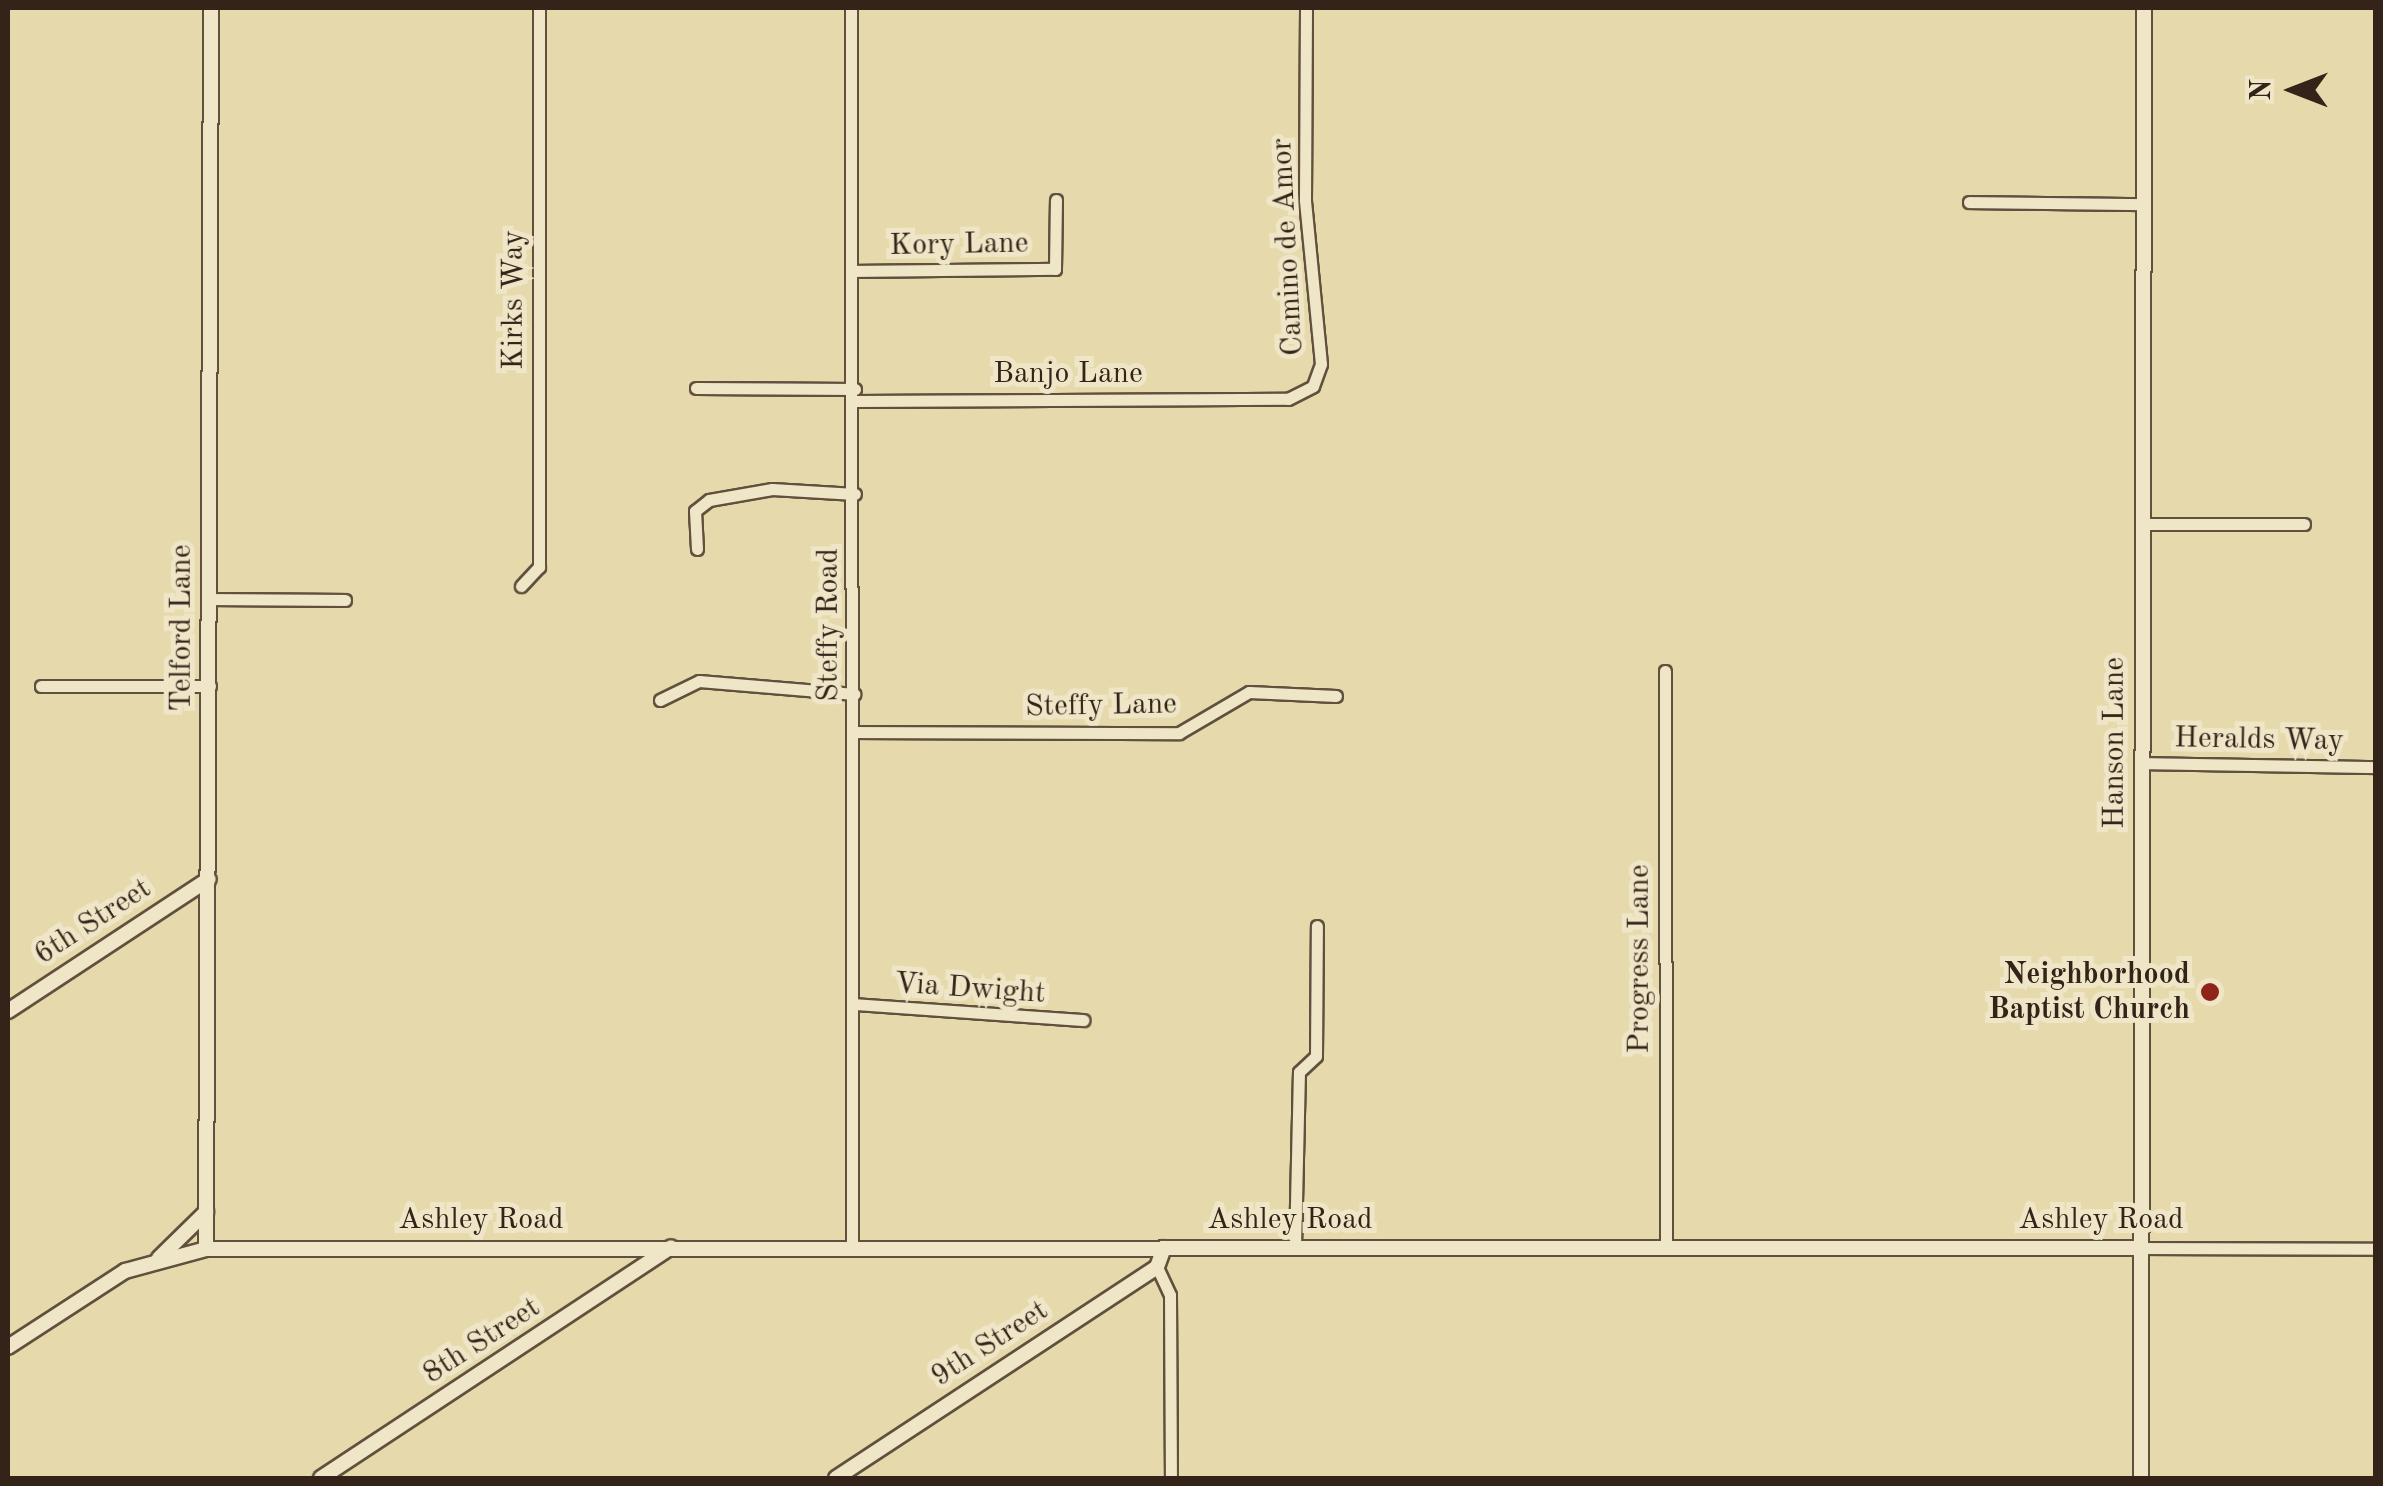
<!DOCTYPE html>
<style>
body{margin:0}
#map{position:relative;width:2383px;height:1486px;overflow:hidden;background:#e6d9ab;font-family:"Old Standard TT",serif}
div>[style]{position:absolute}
.roads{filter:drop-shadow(2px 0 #60503d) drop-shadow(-2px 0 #60503d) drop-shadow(0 2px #60503d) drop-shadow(0 -2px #60503d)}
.minor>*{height:11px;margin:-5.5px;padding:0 5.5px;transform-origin:5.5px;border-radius:5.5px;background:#efe6c8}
.tertiary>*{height:14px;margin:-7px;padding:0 7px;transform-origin:7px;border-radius:7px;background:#efe6c8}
.dots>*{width:28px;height:28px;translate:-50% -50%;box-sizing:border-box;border:5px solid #efe6c8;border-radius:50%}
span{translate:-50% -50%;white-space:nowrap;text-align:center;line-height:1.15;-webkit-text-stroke:10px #efe6c8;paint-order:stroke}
.street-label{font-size:30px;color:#342318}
.poi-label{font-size:30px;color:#342318;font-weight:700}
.right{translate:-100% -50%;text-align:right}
.frame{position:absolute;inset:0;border:10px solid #342318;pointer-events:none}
.north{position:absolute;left:2243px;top:40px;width:100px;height:100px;-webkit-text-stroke:8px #efe6c8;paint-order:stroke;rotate:270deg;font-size:28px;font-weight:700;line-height:40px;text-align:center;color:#342318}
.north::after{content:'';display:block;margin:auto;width:35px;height:45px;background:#342318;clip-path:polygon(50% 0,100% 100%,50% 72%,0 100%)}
</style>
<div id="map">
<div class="roads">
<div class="minor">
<i style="left:851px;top:8px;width:1234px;rotate:89.95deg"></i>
<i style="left:1969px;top:202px;width:174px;rotate:0.7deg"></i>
<i style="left:854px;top:271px;width:201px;rotate:-0.6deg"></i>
<i style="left:1055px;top:269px;width:69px;rotate:-89.2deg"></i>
<i style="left:696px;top:388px;width:159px;rotate:0.4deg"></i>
<i style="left:855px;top:401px;width:433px;rotate:-0.3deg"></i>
<i style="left:1288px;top:399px;width:28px;rotate:-27deg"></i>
<i style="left:1313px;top:386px;width:23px;rotate:-70deg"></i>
<i style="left:1321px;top:364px;width:165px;rotate:-95.6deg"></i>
<i style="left:1305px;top:200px;width:192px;rotate:-89.7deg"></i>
<i style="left:2143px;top:524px;width:161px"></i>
<i style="left:697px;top:549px;width:38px;rotate:-93deg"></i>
<i style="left:695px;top:511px;width:18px;rotate:-38deg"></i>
<i style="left:709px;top:500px;width:64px;rotate:-9.9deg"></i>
<i style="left:772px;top:489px;width:83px;rotate:3.4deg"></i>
<i style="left:521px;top:586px;width:26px;rotate:-47deg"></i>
<i style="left:539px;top:567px;width:559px;rotate:-90deg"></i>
<i style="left:210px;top:599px;width:135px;rotate:0.4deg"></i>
<i style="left:1665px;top:671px;width:576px;rotate:89.9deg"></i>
<i style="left:41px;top:686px;width:169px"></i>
<i style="left:660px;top:700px;width:43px;rotate:-26deg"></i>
<i style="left:699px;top:681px;width:156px;rotate:4.8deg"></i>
<i style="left:854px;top:732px;width:325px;rotate:0.2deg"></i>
<i style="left:1179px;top:733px;width:81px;rotate:-30.4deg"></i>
<i style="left:1249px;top:692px;width:87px;rotate:2.6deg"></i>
<i style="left:2143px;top:763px;width:233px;rotate:1deg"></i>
<i style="left:854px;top:1004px;width:230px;rotate:4deg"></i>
<i style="left:1295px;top:1247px;width:175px;rotate:-88.7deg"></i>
<i style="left:1299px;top:1072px;width:23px;rotate:-43deg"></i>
<i style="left:1316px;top:1056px;width:130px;rotate:-89.6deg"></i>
<i style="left:2142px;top:1248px;width:234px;rotate:0.2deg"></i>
<i style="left:1157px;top:1267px;width:31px;rotate:65deg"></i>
<i style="left:1170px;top:1295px;width:183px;rotate:89.7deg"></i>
</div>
<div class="tertiary">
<i style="left:8px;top:1011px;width:240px;rotate:-33.3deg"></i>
<i style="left:206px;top:1249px;width:1241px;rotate:-89.77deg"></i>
<i style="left:159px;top:1258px;width:66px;rotate:-44.4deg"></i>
<i style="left:8px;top:1347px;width:140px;rotate:-33deg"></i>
<i style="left:125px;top:1271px;width:84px;rotate:-15.2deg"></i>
<i style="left:206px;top:1249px;width:1936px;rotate:-0.03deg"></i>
<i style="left:321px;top:1478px;width:419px;rotate:-33.4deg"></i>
<i style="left:836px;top:1478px;width:384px;rotate:-33.3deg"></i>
<i style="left:1157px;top:1267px;width:20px;rotate:-70deg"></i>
<i style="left:2141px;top:1478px;width:1470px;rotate:-89.88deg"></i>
</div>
</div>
<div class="dots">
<i style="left:2210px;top:992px;background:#8f2418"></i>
</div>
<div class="street-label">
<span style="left:959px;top:245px;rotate:-1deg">Kory Lane</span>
<span style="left:1288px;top:247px;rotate:-93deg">Camino de Amor</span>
<span style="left:514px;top:300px;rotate:-90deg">Kirks Way</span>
<span style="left:1068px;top:374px">Banjo Lane</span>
<span style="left:829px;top:625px;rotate:-90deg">Steffy Road</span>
<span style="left:182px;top:628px;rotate:-90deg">Telford Lane</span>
<span style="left:1101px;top:706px;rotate:-1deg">Steffy Lane</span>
<span style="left:2259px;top:740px;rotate:1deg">Heralds Way</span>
<span style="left:2115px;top:743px;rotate:-90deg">Hanson Lane</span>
<span style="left:93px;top:922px;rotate:-33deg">6th Street</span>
<span style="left:1640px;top:959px;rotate:-90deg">Progress Lane</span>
<span style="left:970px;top:989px;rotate:4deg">Via Dwight</span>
<span style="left:481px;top:1220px">Ashley Road</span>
<span style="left:1290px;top:1220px">Ashley Road</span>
<span style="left:2101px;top:1220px">Ashley Road</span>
<span style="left:482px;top:1341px;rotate:-33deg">8th Street</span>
<span style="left:990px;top:1344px;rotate:-33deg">9th Street</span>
</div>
<div class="poi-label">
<span class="right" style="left:2190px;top:992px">Neighborhood<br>Baptist Church</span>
</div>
<div class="frame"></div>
<div class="north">N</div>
</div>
